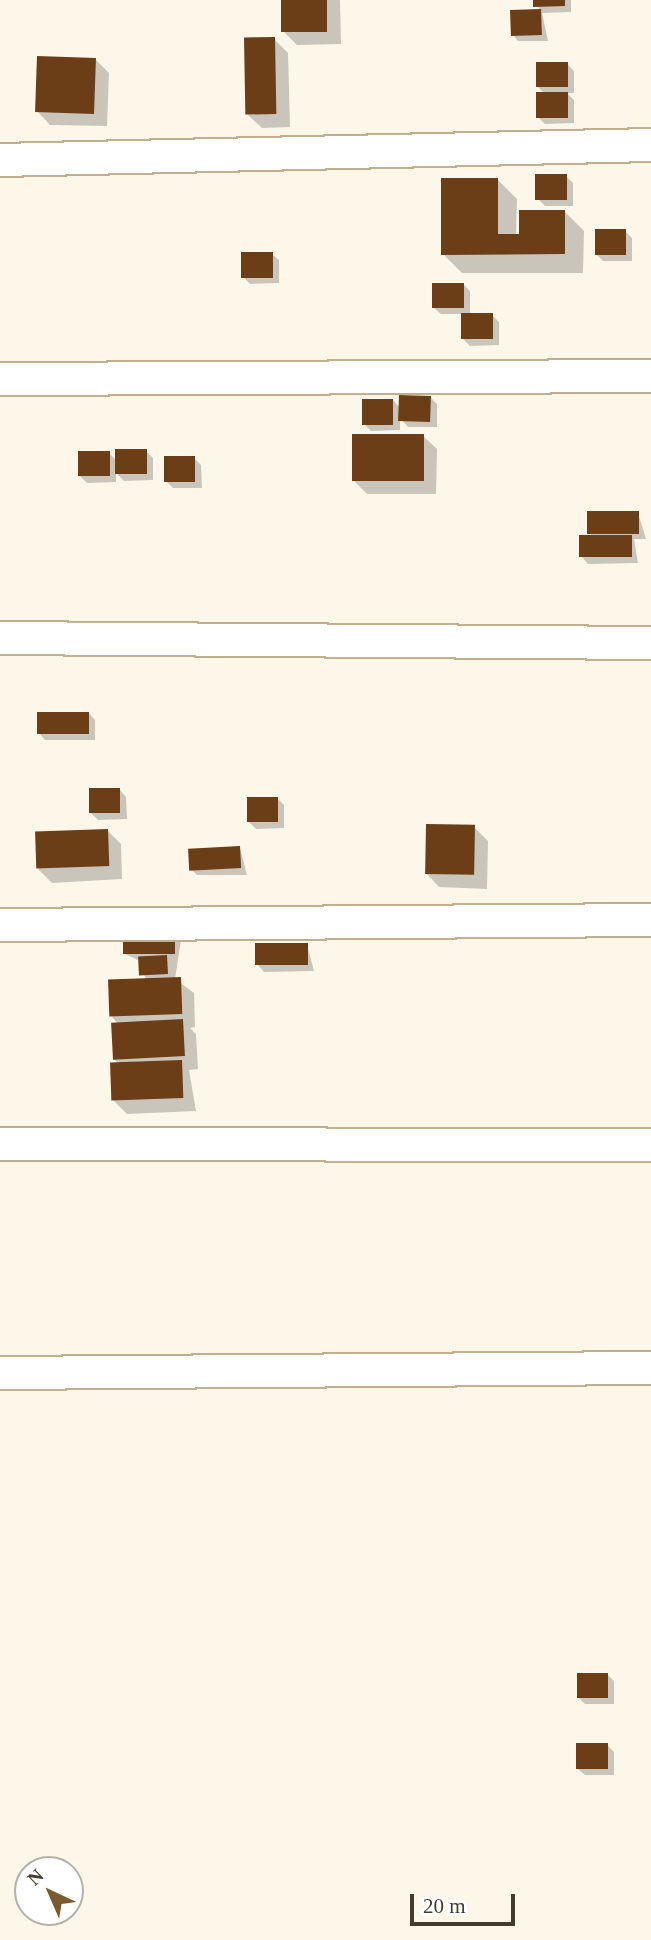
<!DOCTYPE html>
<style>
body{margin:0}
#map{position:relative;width:651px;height:1940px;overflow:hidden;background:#fdf7ea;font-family:"Times New Roman",serif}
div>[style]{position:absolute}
.shadow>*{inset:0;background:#0003}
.building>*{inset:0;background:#6b3e18;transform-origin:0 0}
.roads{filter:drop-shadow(2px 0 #c0b090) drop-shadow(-2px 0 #c0b090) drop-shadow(0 2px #c0b090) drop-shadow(0 -2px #c0b090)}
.street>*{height:32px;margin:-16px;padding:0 16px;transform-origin:16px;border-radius:16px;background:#fff}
span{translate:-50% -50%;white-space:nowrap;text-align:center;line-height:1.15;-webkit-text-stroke:7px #fff;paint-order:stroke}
.north{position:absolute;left:14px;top:1856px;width:70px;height:70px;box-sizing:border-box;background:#fff;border:2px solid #b3b1ab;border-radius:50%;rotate:316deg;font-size:19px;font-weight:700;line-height:28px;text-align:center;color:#423b2e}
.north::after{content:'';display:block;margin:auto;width:24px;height:32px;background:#785b2f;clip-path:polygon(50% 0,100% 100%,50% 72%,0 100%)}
.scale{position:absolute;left:410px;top:1894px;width:105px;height:32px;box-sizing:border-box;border:4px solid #423b2e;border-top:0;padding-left:9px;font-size:21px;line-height:24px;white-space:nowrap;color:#423b2e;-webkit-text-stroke:5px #fff;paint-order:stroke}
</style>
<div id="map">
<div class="shadow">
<i style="clip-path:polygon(283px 0,340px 0,341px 44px,297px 45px,283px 31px)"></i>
<i style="clip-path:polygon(535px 0,571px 0,571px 12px,542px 13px,548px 41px,518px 41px,512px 34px,540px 11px)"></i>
<i style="clip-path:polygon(274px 39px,288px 53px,290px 127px,262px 128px,248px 115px)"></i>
<i style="clip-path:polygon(95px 59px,109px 73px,107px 126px,50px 125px,37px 111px)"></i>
<i style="clip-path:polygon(567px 64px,574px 71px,574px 93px,567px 93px,574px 100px,574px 123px,545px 124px,538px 117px,545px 94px,538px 87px)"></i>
<i style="clip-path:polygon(566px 176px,573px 183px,573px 206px,545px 206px,538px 199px)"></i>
<i style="clip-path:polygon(498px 180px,517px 199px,516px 236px,565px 212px,584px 231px,583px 273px,462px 273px,443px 254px)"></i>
<i style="clip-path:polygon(625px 231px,632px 238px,632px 261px,603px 261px,596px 254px)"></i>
<i style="clip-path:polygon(272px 254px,279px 260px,279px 283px,250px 284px,243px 277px)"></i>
<i style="clip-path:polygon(463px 284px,470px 291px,470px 316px,492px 315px,499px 322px,499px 345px,470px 346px,463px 339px,463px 314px,441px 314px,434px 308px)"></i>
<i style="clip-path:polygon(430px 397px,437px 404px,437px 427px,408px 427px,400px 418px,400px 430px,371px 431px,364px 424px,393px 400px,401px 409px)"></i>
<i style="clip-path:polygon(423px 436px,437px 449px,436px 494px,367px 494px,353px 480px)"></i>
<i style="clip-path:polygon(146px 451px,153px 458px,153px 480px,124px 481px,116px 473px,116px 482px,87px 483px,80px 476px,109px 453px,117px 461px)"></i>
<i style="clip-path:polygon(194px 458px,201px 465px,202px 488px,173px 488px,166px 481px)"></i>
<i style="clip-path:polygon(638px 513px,646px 539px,634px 539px,638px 563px,588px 564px,582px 557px,593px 537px,589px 533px)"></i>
<i style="clip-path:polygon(89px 713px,95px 720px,95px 740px,45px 740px,39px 733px)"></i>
<i style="clip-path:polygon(120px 790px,126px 797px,127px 819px,98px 820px,91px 813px)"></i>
<i style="clip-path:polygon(277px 798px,284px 805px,284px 828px,256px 829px,249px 822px)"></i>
<i style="clip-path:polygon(474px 827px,488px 841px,487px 889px,439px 887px,426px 873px)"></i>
<i style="clip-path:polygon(107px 830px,121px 844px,122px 879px,52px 883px,38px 869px)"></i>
<i style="clip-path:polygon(240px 848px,247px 875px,197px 875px,190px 868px)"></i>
<i style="clip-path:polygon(174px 933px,181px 940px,175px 979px,194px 993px,195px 1027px,190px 1028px,196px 1034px,198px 1069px,189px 1070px,196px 1111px,127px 1114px,113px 1100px,120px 1065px,114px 1059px,118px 1024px,112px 1017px,146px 980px,140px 961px,125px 954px)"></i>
<i style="clip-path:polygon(307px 945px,314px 971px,264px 972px,258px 965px)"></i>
<i style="clip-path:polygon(607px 1674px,614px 1681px,614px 1704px,585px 1704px,578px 1697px)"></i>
<i style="clip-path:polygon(607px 1745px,614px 1752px,614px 1775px,585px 1775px,578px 1769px)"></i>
</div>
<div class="building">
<i style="left:281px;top:0;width:46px;height:32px"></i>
<i style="clip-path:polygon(533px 0,565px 0,565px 6px,533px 7px)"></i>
<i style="left:541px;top:9px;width:26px;height:31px;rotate:88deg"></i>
<i style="left:275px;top:37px;width:77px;height:31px;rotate:89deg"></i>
<i style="left:37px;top:56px;width:59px;height:56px;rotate:2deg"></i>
<i style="left:568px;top:62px;width:25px;height:32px;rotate:90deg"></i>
<i style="left:536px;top:92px;width:32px;height:26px"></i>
<i style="left:567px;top:174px;width:26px;height:32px;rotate:90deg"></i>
<i style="clip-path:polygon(441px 178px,498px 178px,498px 234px,519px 234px,519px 210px,565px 210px,565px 254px,441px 255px)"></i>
<i style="left:595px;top:229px;width:31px;height:26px"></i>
<i style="left:241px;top:252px;width:32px;height:26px"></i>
<i style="left:432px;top:283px;width:32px;height:25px"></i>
<i style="left:493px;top:313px;width:26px;height:32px;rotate:90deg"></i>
<i style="left:399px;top:395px;width:32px;height:26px;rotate:2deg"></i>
<i style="left:362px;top:399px;width:31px;height:26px"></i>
<i style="left:352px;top:434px;width:72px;height:47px"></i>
<i style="left:147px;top:449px;width:25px;height:32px;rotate:90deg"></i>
<i style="left:110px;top:451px;width:25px;height:32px;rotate:90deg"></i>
<i style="left:195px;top:456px;width:26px;height:31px;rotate:90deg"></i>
<i style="left:587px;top:511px;width:52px;height:23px"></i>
<i style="left:632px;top:535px;width:22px;height:53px;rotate:90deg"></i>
<i style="left:37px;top:712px;width:52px;height:22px"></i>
<i style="left:89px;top:788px;width:31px;height:25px"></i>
<i style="left:247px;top:797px;width:31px;height:25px"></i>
<i style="left:426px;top:824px;width:49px;height:50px;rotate:1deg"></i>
<i style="left:108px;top:829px;width:37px;height:73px;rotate:88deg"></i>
<i style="left:240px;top:846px;width:22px;height:52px;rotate:87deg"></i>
<i style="left:123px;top:932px;width:52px;height:22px"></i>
<i style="left:308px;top:943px;width:22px;height:53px;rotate:90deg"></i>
<i style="left:167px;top:955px;width:19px;height:29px;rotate:87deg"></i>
<i style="left:181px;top:977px;width:37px;height:73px;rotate:88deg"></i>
<i style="left:183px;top:1019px;width:37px;height:72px;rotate:87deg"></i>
<i style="left:182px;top:1060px;width:38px;height:72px;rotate:88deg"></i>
<i style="left:577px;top:1673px;width:31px;height:25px"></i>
<i style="left:608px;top:1743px;width:26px;height:32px;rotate:90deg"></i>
</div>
<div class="roads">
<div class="street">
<i style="left:0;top:160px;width:651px;rotate:-1.32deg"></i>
<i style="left:0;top:379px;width:651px;rotate:-0.26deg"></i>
<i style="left:0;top:638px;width:651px;rotate:0.44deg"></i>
<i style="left:0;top:925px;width:651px;rotate:-0.44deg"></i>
<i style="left:0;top:1144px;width:651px;rotate:0.09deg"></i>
<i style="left:0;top:1373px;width:651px;rotate:-0.44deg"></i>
</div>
</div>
<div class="north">N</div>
<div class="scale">20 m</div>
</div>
